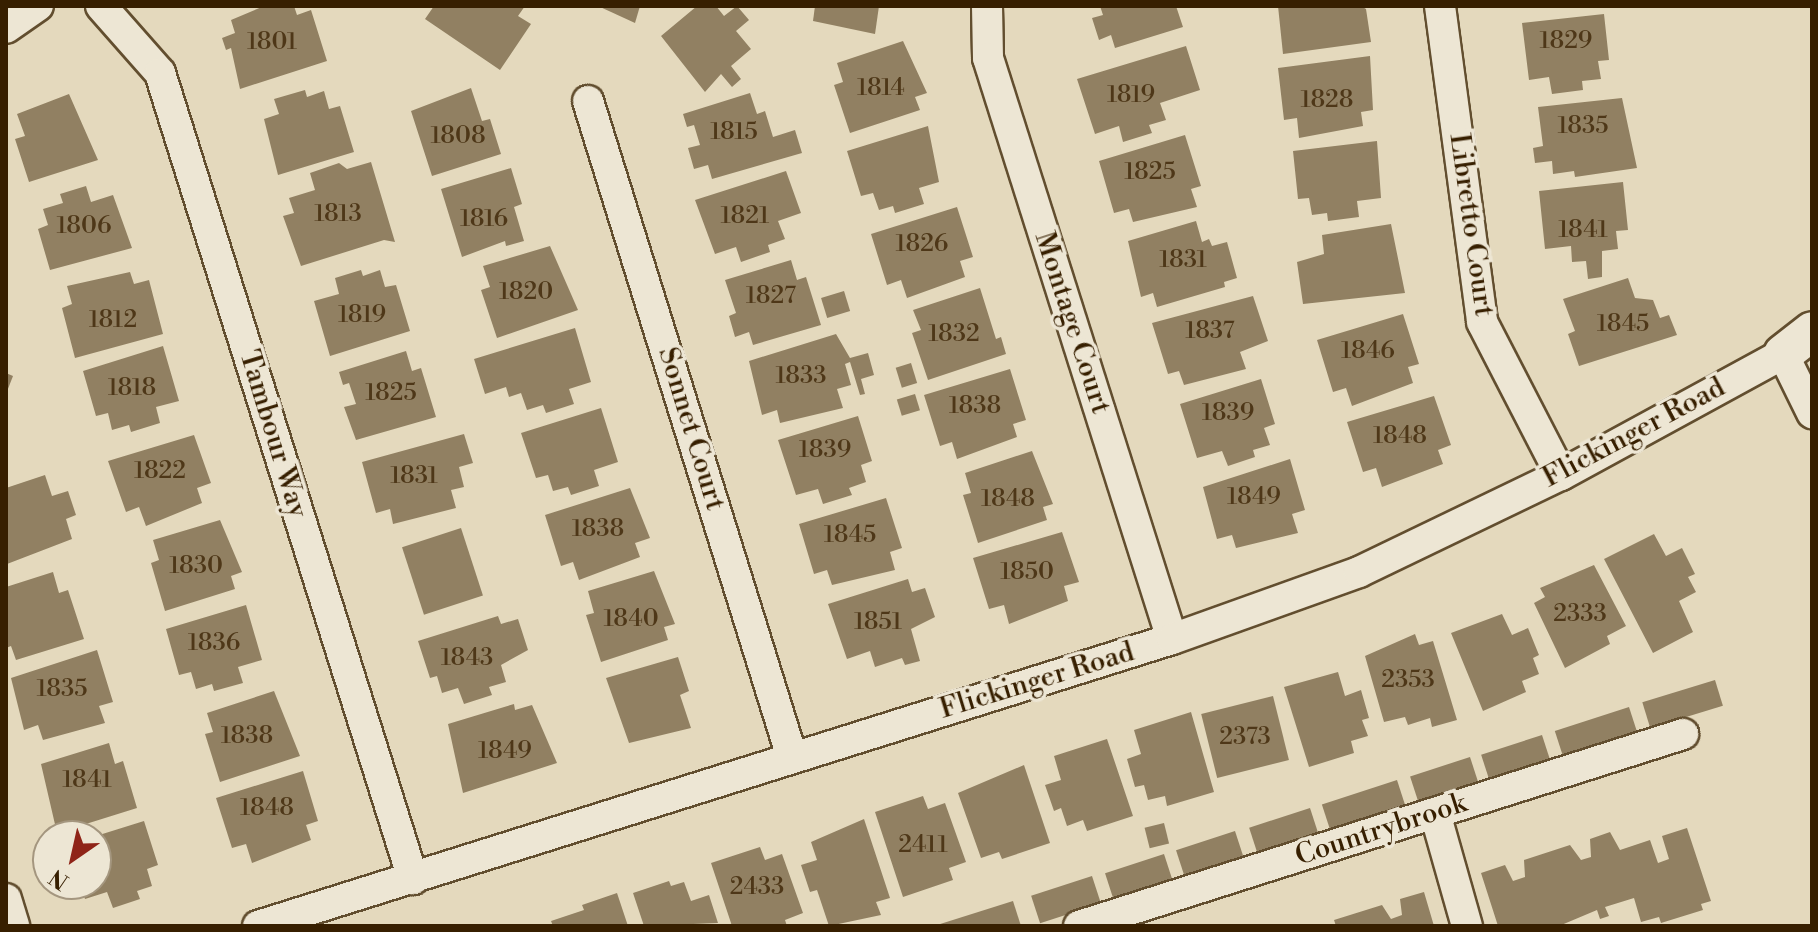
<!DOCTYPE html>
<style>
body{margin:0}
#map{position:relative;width:1818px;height:932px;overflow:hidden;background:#e4d9bd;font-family:"Libre Bodoni",serif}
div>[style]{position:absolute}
.building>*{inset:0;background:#918062;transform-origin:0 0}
.roads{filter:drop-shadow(2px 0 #624e2f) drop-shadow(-2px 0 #624e2f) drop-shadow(0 2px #624e2f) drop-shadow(0 -2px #624e2f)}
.minor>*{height:30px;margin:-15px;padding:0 15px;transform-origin:15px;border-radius:15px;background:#ede6d4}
.tertiary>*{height:38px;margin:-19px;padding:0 19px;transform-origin:19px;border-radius:19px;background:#ede6d4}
span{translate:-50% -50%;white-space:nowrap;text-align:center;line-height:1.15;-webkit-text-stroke:7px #ede6d4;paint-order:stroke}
.number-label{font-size:24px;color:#4e3718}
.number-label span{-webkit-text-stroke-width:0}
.street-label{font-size:28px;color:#371f00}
.frame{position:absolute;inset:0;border:8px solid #371f00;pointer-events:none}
.north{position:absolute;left:32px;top:820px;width:80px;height:80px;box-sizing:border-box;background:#ede6d4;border:2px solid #a4967f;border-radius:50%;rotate:214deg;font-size:22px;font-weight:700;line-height:32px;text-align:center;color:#371f00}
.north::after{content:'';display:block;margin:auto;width:28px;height:36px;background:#8f2418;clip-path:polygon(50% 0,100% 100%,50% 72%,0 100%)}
</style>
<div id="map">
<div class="building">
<i style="clip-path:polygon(264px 6px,294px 6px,297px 15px,311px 10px,327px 61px,240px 89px,231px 48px,226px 50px,222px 38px,235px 33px,231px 20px)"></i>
<i style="clip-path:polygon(434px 6px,525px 6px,518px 16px,531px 24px,500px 70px,425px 19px)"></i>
<i style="clip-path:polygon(598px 6px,640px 6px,635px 23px)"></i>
<i style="clip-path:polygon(697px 6px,716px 6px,724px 16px,737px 6px,749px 20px,736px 31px,751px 49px,731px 66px,741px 79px,732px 87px,721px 74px,705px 92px,661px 36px)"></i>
<i style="clip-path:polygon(815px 6px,879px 6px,875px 34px,813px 21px)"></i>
<i style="clip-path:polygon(1100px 6px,1176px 6px,1183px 27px,1115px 48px,1111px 35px,1099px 40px,1092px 18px,1103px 15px)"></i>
<i style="clip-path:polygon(1278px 6px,1361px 6px,1366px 9px,1371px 42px,1283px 54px)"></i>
<i style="clip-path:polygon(1604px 14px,1609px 60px,1598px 61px,1601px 79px,1582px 81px,1583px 90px,1552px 94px,1549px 77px,1529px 80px,1522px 23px)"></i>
<i style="clip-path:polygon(903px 41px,927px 93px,915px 97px,920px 110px,850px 133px,834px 85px,843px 82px,837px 63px)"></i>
<i style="clip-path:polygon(1186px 46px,1200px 90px,1160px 103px,1166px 120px,1149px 125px,1152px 133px,1123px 142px,1119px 126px,1095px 134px,1077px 79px)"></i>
<i style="clip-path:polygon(1370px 56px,1373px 110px,1361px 112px,1363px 126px,1299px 138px,1297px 118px,1284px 120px,1278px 68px)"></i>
<i style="clip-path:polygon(471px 88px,482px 121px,490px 119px,501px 154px,432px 176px,411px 111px)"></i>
<i style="clip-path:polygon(305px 90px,307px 97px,324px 91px,329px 109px,340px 106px,354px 152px,278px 175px,264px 119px,279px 114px,274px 99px)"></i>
<i style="clip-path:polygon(750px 93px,757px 114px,765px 111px,773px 137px,795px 130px,802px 153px,712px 179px,708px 165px,694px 169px,688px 148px,700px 145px,694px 125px,687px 127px,683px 114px)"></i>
<i style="clip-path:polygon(69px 94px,98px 160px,29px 182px,15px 139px,25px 136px,17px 114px)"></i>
<i style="clip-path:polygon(1622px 98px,1637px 168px,1575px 177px,1574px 171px,1553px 174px,1552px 161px,1535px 163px,1533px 148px,1543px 146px,1538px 107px)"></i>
<i style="clip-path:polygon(928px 126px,939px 182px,919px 188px,924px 204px,895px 213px,893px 206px,879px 210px,873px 193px,861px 196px,847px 151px)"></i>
<i style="clip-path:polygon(1185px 135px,1201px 186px,1191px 189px,1197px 207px,1133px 222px,1129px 209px,1114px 213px,1099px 161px)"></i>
<i style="clip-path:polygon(1377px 141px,1381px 198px,1357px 201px,1359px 217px,1328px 221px,1327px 213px,1312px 215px,1309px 198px,1298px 199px,1293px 151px)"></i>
<i style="clip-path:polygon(371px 162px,395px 242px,384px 240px,301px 266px,283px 216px,294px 213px,289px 198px,315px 190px,310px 173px,339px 163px,347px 169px)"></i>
<i style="clip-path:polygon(511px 168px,522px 204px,514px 207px,524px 241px,506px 246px,505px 241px,462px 257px,441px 189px)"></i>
<i style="clip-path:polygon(786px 171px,801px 213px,778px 221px,785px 239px,768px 245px,770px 252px,741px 262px,736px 247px,715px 254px,695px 200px)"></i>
<i style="clip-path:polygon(1623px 182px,1628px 230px,1616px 231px,1618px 249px,1602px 251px,1602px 277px,1588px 279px,1586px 261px,1572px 262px,1571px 246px,1545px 249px,1539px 191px)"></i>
<i style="clip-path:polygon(86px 186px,91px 202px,113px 195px,132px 248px,50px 270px,38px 229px,48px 225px,43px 209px,63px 203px,60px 194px)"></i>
<i style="clip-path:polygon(957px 207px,973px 257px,960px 261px,965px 277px,907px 298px,901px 280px,887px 285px,871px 234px)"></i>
<i style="clip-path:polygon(1196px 221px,1202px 242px,1209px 239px,1212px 246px,1227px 242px,1237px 278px,1224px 282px,1225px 287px,1157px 307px,1153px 293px,1141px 297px,1128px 241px)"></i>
<i style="clip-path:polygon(1391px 224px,1405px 293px,1303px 304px,1297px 262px,1324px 254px,1322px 235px)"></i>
<i style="clip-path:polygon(550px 246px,578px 310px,497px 338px,481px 290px,490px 287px,483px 266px)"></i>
<i style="clip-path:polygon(791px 260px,797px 280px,806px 277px,821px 325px,753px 345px,749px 332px,735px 337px,729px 316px,736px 313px,725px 280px)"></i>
<i style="clip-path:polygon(361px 270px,363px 276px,380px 270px,385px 287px,396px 285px,410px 331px,330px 356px,314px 301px,339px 294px,335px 278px)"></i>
<i style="clip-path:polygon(130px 272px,134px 284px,149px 280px,163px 334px,75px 358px,62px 308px,72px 304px,67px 286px)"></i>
<i style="clip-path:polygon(1628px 278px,1635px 298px,1653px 300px,1660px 318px,1669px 315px,1677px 335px,1579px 366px,1568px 334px,1575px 331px,1563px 299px)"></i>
<i style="clip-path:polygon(980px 288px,996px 339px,1001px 337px,1006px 354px,928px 380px,912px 333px,921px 330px,913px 310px)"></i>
<i style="left:844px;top:291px;width:21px;height:24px;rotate:73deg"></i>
<i style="clip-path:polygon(1253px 296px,1268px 341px,1240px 352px,1246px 369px,1184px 385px,1179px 371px,1168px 374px,1152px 323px)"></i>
<i style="clip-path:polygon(1403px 314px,1419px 364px,1408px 367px,1413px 383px,1352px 406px,1346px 388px,1333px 392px,1317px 340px)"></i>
<i style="clip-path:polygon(575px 328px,591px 382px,569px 389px,574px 404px,546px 413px,543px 405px,527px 410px,521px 393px,509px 397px,506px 387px,485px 394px,474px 359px)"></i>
<i style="clip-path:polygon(836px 334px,850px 358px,868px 353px,874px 375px,861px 379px,865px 394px,860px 395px,850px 362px,845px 364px,851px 385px,837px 389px,843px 408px,780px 423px,777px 410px,762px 415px,749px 361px)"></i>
<i style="clip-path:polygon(163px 346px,179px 401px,156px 407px,160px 423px,131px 432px,129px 425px,112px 430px,108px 413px,96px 416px,83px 371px)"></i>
<i style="clip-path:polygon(406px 351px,412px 371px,421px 368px,436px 417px,356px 440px,344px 407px,356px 404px,349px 383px,343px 385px,339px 372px)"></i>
<i style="left:911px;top:363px;width:21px;height:16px;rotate:73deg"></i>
<i style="clip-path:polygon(1010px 369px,1026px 420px,1013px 424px,1017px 437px,957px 459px,952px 442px,940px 446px,924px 395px)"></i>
<i style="clip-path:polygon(6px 373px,13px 376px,6px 394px)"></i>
<i style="clip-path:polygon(1261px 379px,1275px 424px,1264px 428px,1270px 445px,1253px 450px,1255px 457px,1228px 466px,1222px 451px,1197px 458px,1180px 404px)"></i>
<i style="left:915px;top:394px;width:17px;height:19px;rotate:73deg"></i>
<i style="clip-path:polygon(1434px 396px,1451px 445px,1438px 450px,1443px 464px,1382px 487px,1376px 468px,1363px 472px,1347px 422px)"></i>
<i style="clip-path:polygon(601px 408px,618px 462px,594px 470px,599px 486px,571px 495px,568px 487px,553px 491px,548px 475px,536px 478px,521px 433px)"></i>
<i style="clip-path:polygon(858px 416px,872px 461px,861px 465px,866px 482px,849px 488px,852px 495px,823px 504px,818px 489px,796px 495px,778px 440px)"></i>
<i style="clip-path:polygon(464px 434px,473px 463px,459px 467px,464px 487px,451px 490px,456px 508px,393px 524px,390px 509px,376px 513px,362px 462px)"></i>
<i style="clip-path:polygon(194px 435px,211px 483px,197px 488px,202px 503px,146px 526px,139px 507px,126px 512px,108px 461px)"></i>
<i style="clip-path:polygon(1032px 451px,1053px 504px,1043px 507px,1047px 520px,978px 543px,963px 495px,971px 493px,965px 473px)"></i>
<i style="clip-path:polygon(1290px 459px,1305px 510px,1292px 514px,1298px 533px,1236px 548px,1232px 535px,1217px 539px,1203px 487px)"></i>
<i style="clip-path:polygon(45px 475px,52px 496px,68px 491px,76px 515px,66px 519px,72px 539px,7px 564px,6px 488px)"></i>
<i style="clip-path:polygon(630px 488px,650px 538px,635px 543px,640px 557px,579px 580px,573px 562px,561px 566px,545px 515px)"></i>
<i style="clip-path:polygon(886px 498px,902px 548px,890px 552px,895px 570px,832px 585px,827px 570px,814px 574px,799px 524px)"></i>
<i style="clip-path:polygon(220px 520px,242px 572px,231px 576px,235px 589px,165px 611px,151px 563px,159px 560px,153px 540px)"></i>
<i style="left:461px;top:528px;width:71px;height:62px;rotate:72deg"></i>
<i style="clip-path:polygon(1062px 532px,1079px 582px,1064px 586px,1068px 601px,1009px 624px,1004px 605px,989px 609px,973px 558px)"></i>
<i style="clip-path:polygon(1654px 534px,1666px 556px,1682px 548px,1695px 574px,1688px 577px,1696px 592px,1679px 601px,1693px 632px,1653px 653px,1604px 559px)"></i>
<i style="clip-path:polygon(1594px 565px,1626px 626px,1607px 636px,1610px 644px,1565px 668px,1534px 603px,1545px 597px,1540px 588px)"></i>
<i style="clip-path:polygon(654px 571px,675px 624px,664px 627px,668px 640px,601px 662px,586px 615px,594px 613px,588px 591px)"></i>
<i style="clip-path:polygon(53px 572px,59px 593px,68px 590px,84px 639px,16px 660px,11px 646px,6px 648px,6px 587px)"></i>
<i style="clip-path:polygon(908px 579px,912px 592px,925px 588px,935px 617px,911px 629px,920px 661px,905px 665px,902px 658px,875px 667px,870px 651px,847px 659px,828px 604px)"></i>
<i style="clip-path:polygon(246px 605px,262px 660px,238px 667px,243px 683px,214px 691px,212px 684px,196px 689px,191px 672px,179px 675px,166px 629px)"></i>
<i style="clip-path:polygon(1502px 614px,1512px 635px,1528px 628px,1539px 655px,1533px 658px,1539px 674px,1522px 681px,1526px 692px,1483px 711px,1451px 633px)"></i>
<i style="clip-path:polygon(498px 616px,501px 624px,518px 619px,528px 650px,501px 665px,506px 682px,489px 687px,492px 695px,464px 704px,458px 688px,442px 693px,437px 676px,430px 678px,418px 641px)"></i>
<i style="clip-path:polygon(1415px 634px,1419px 645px,1433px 641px,1457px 720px,1432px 727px,1430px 718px,1408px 725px,1405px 717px,1384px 722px,1365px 656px)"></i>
<i style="clip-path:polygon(97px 650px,113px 702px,99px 706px,105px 723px,43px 740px,38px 725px,24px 730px,11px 678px)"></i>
<i style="clip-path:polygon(678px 657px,689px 691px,680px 695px,691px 728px,629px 743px,606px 678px)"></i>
<i style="clip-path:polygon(1338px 672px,1345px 696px,1361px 690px,1369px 718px,1362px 720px,1368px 736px,1351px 741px,1354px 753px,1309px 767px,1284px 687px)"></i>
<i style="left:1715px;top:680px;width:27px;height:76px;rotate:73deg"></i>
<i style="clip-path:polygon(274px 691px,300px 756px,220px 782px,205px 734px,213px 732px,207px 713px)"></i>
<i style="left:1273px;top:696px;width:66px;height:74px;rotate:76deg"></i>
<i style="clip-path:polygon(514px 704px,515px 710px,532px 705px,557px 763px,463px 793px,448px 724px)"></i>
<i style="left:1629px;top:707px;width:28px;height:78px;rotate:72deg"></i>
<i style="clip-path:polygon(1191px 712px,1214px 792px,1167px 806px,1165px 796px,1148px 800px,1144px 785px,1135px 787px,1127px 759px,1141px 754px,1134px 730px)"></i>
<i style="left:1542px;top:735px;width:26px;height:64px;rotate:72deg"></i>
<i style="clip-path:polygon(1107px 739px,1133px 816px,1087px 831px,1083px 820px,1067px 826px,1061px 808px,1054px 811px,1045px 785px,1061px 780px,1054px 756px)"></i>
<i style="clip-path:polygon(109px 743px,115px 764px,123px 761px,137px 808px,57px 833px,41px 764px)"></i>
<i style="left:1470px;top:757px;width:26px;height:63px;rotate:72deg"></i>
<i style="clip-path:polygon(1024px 765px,1050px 843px,1002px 859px,999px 852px,981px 858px,958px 793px)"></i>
<i style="clip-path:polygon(303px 771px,318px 821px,306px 825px,311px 840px,252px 863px,246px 844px,232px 848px,216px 798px)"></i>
<i style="left:1397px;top:780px;width:28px;height:79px;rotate:72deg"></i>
<i style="clip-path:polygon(923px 796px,928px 809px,945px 803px,966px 862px,949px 868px,953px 880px,903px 897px,875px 812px)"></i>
<i style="left:1310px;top:808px;width:26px;height:64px;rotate:72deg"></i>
<i style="clip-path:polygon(864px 819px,890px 898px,876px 902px,881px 915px,829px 926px,817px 890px,810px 892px,801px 865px,817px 860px,811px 842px)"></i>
<i style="clip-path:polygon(144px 821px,158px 865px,147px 869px,152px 886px,137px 891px,140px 899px,113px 908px,107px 892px,85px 899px,80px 884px,96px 884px,96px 836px)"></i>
<i style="left:1164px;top:823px;width:21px;height:20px;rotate:76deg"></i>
<i style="clip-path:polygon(1687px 828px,1711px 901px,1701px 904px,1703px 910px,1661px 923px,1659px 917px,1641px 922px,1634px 898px,1605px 907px,1609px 916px,1600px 919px,1597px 910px,1559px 926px,1498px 926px,1481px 873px,1505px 865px,1513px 881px,1525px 877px,1524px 860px,1570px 845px,1581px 860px,1591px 857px,1590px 839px,1610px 832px,1620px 850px,1650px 840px,1658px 863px,1669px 859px,1662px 836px)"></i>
<i style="left:1235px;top:831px;width:29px;height:62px;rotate:72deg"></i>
<i style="clip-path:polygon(760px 847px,765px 860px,782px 854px,803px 913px,785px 920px,787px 926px,732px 926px,711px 863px)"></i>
<i style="left:1164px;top:854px;width:26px;height:62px;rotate:72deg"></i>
<i style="left:1092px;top:876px;width:29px;height:64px;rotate:72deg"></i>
<i style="clip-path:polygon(669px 881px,671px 886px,684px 882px,691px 901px,709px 895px,718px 923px,644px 926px,633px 893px)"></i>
<i style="clip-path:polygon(1424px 892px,1434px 926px,1336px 926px,1334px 920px,1382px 905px,1391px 919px,1402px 915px,1400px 899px)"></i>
<i style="clip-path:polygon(617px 893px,628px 926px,553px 926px,551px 921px,584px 910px,582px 905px)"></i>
<i style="clip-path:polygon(1013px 901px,1021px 926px,937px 926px,937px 925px)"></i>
</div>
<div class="roads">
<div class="minor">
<i style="left:101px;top:6px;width:89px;rotate:48.6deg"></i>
<i style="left:160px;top:73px;width:845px;rotate:72.57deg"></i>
<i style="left:987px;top:6px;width:52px;rotate:88.9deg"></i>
<i style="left:988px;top:58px;width:609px;rotate:72.43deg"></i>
<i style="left:1440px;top:6px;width:319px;rotate:82.4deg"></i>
<i style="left:1482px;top:322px;width:172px;rotate:62.7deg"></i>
<i style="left:6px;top:28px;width:39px;rotate:-35deg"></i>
<i style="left:588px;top:101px;width:687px;rotate:72.73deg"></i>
<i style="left:1435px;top:813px;width:117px;rotate:74.2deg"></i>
<i style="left:6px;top:899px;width:28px;rotate:73deg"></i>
<i style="left:258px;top:926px;width:958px;rotate:-17.43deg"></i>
<i style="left:1172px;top:639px;width:199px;rotate:-19.7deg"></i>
<i style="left:1359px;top:572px;width:224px;rotate:-25.7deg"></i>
<i style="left:1561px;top:475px;width:253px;rotate:-28.6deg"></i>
<i style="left:1783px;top:354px;width:66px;rotate:63.8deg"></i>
<i style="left:1079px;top:926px;width:634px;rotate:-17.63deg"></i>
</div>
<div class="tertiary">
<i style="left:1783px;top:354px;width:37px;rotate:-38deg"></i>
</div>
</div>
<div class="number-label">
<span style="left:1566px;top:42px">1829</span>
<span style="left:272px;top:43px">1801</span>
<span style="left:881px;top:89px">1814</span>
<span style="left:1131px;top:96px">1819</span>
<span style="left:1327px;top:101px">1828</span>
<span style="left:1583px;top:127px">1835</span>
<span style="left:734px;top:133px">1815</span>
<span style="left:458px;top:137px">1808</span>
<span style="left:1150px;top:173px">1825</span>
<span style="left:338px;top:215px">1813</span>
<span style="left:745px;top:217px">1821</span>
<span style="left:484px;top:220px">1816</span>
<span style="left:84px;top:227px">1806</span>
<span style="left:1583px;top:231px">1841</span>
<span style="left:922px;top:245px">1826</span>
<span style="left:1183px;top:261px">1831</span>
<span style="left:526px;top:293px">1820</span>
<span style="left:771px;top:297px">1827</span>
<span style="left:362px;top:316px">1819</span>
<span style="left:113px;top:321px">1812</span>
<span style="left:1623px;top:325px">1845</span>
<span style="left:1210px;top:332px">1837</span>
<span style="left:954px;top:335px">1832</span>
<span style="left:1368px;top:352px">1846</span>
<span style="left:801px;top:377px">1833</span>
<span style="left:132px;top:389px">1818</span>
<span style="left:391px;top:394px">1825</span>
<span style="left:975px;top:407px">1838</span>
<span style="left:1228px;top:414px">1839</span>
<span style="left:1400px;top:437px">1848</span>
<span style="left:825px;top:451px">1839</span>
<span style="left:160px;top:472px">1822</span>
<span style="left:414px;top:477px">1831</span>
<span style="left:1254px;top:498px">1849</span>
<span style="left:1008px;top:500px">1848</span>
<span style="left:598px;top:530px">1838</span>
<span style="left:850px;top:536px">1845</span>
<span style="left:196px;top:567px">1830</span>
<span style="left:1027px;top:573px">1850</span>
<span style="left:1580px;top:615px">2333</span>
<span style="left:631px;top:620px">1840</span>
<span style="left:878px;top:623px">1851</span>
<span style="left:214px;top:644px">1836</span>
<span style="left:467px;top:659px">1843</span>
<span style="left:1408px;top:681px">2353</span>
<span style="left:62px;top:690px">1835</span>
<span style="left:247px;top:737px">1838</span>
<span style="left:1245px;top:738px">2373</span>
<span style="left:505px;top:752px">1849</span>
<span style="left:87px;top:781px">1841</span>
<span style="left:267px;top:809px">1848</span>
<span style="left:923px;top:846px">2411</span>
<span style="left:757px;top:888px">2433</span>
</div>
<div class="street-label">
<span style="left:1471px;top:225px;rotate:82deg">Libretto Court</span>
<span style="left:1072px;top:323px;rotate:72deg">Montage Court</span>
<span style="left:691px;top:429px;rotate:73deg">Sonnet Court</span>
<span style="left:1634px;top:433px;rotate:-28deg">Flickinger Road</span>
<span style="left:273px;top:434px;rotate:73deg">Tambour Way</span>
<span style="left:1037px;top:681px;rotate:-17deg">Flickinger Road</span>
<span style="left:1381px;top:830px;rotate:-18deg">Countrybrook</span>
</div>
<div class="frame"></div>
<div class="north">N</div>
</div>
